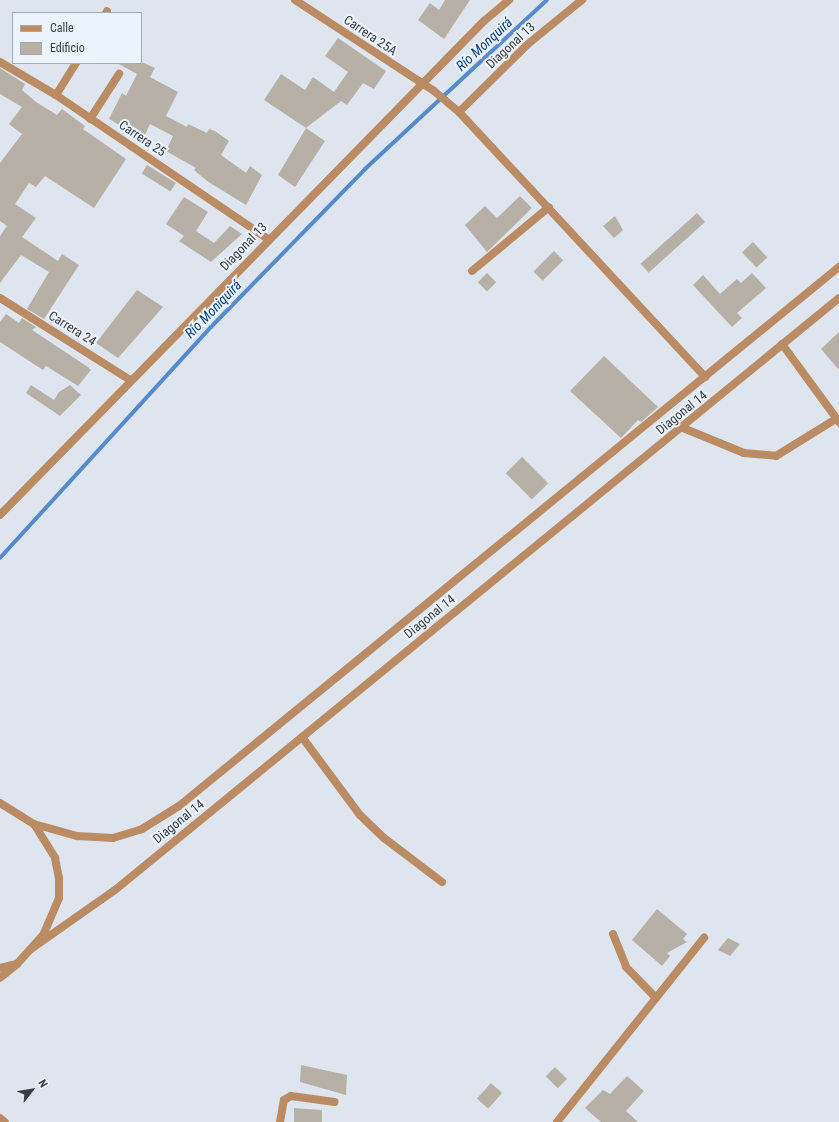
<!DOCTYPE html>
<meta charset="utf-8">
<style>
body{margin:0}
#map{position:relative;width:839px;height:1122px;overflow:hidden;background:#dee5ef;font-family:"Roboto Condensed",sans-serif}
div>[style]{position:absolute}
.stream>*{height:4px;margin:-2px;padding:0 2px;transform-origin:2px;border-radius:2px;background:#558acf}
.building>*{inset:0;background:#b7b0a7;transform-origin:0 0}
.service>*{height:8px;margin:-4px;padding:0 4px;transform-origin:4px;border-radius:4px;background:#bb8c63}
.minor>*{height:8px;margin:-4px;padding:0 4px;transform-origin:4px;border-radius:4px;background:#bb8c63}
.tertiary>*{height:8px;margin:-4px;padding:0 4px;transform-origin:4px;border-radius:4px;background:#bb8c63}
span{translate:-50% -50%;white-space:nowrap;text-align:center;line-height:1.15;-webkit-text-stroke:4px #ebf3fc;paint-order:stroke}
.street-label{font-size:13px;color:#393c40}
.water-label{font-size:14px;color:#053e7d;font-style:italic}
.legend{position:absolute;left:12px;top:12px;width:130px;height:52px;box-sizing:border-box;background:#ebf3fc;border:1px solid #a4aab1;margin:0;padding:5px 7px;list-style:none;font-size:12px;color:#393c40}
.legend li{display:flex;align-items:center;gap:8px;height:20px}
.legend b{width:20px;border:1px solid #a4aab1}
.north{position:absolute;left:12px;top:1070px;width:40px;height:40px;-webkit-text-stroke:3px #ebf3fc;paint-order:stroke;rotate:59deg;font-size:11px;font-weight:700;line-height:16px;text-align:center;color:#393c40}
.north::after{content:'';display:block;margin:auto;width:14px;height:18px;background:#393c40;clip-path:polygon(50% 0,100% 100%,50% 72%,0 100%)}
</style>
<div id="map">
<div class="stream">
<i style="left:0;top:558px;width:313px;rotate:-47.6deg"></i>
<i style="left:211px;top:327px;width:221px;rotate:-45.7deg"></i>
<i style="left:365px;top:169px;width:248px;rotate:-42.9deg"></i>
</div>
<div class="building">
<i style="clip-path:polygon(445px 0,470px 0,444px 39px,418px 20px,430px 3px,439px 10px)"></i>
<i style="clip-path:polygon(338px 38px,386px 71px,374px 89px,363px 83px,347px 105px,341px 101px,306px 128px,325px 141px,295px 187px,278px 175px,306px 128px,264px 100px,281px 74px,305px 90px,313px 77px,334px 92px,348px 72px,325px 56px)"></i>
<i style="clip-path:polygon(117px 63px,144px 63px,155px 68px,150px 77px,178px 92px,166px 116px,187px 127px,188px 124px,207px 133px,209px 129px,215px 131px,229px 141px,221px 155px,246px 173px,250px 166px,262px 175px,246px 205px,207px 181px,194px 170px,196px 168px,166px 151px,173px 136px,150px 124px,143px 139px,109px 119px,122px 93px,126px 96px,137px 74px)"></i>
<i style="clip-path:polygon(0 68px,25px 84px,22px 90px,36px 102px,57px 115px,62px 109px,85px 126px,83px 129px,126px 159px,94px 208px,45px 176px,36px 187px,29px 183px,15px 204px,36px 218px,22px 237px,58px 261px,62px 254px,79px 265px,44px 319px,27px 309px,49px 272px,21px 255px,0 283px,0 236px,7px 226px,0 221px,0 163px,22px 134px,9px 124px,22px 107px,0 94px)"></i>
<i style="left:147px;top:165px;width:34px;height:10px;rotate:32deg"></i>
<i style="clip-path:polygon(520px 196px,532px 208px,487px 252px,465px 225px,485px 206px,497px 218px)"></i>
<i style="clip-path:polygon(184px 197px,208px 212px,196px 231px,214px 243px,230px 226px,242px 234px,211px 262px,179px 241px,184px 236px,166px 224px)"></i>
<i style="left:697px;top:213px;width:12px;height:76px;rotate:48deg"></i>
<i style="clip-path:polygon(615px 216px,623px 230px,614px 238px,603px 226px)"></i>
<i style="left:753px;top:242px;width:21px;height:15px;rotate:47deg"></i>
<i style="left:554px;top:251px;width:13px;height:29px;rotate:45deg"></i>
<i style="left:487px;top:273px;width:13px;height:13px;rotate:45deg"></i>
<i style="clip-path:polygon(752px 273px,766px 288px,737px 313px,742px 318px,732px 327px,693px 285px,703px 275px,720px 294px,737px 279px,741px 283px)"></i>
<i style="clip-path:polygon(137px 290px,163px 307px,118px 358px,96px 343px)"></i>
<i style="clip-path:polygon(6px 314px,19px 323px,22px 318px,36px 327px,32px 330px,88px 367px,91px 370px,78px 386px,46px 366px,43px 370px,0 342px,0 322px)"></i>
<i style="clip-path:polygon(839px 332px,839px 370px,821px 349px)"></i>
<i style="clip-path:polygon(604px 356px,658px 407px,641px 422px,638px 420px,621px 438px,570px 391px)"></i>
<i style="clip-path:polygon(31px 385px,54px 400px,59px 392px,70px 385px,81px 395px,60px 416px,26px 393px)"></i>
<i style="left:522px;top:457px;width:37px;height:23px;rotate:45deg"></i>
<i style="clip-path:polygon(657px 909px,687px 934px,683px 939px,687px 942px,667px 953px,670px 956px,662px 966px,632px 940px)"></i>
<i style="clip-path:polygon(728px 938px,740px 944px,730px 956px,718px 950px)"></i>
<i style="clip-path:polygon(301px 1065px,347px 1075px,346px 1095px,300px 1082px)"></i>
<i style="left:555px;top:1067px;width:17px;height:13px;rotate:45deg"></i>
<i style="clip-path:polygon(627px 1076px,644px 1091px,626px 1111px,638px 1122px,601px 1122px,585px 1108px,603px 1090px,610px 1094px)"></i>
<i style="left:491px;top:1083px;width:15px;height:21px;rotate:42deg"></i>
<i style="clip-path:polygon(294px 1108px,322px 1110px,322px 1122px,294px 1122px)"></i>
</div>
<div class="service">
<i style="left:90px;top:119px;width:54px;rotate:-57.2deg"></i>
<i style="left:302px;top:737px;width:97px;rotate:53.4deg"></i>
<i style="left:360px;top:815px;width:33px;rotate:44deg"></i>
<i style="left:384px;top:838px;width:73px;rotate:37.2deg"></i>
<i style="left:613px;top:934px;width:35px;rotate:68deg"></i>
<i style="left:626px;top:967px;width:43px;rotate:45.9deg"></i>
</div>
<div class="minor">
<i style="left:295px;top:0;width:166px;rotate:33.2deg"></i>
<i style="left:434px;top:91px;width:33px;rotate:40deg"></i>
<i style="left:459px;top:112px;width:362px;rotate:47.1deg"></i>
<i style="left:106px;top:13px;width:2px;rotate:-63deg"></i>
<i style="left:0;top:62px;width:65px;rotate:30.5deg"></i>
<i style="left:56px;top:95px;width:256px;rotate:34.2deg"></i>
<i style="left:56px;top:95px;width:38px;rotate:-58deg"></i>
<i style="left:459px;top:112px;width:97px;rotate:-44.6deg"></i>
<i style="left:528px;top:44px;width:70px;rotate:-39.2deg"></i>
<i style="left:472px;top:271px;width:100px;rotate:-39.7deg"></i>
<i style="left:0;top:298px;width:154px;rotate:32.2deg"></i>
<i style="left:782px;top:344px;width:97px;rotate:53.8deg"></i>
<i style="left:683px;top:428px;width:66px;rotate:22.3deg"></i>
<i style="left:744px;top:453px;width:32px;rotate:5deg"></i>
<i style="left:776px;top:456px;width:70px;rotate:-31.7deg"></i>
<i style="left:0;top:515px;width:692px;rotate:-45.59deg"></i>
<i style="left:484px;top:21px;width:33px;rotate:-40deg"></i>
<i style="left:0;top:978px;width:22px;rotate:-39deg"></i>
<i style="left:0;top:1118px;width:6px;rotate:39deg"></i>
<i style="left:280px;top:1122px;width:22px;rotate:-80deg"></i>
<i style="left:284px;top:1100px;width:8px;rotate:-30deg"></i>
<i style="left:291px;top:1096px;width:44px;rotate:7.8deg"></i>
<i style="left:557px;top:1122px;width:236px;rotate:-51.4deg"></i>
</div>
<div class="tertiary">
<i style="left:0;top:803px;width:40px;rotate:32deg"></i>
<i style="left:34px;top:824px;width:40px;rotate:58deg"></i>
<i style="left:55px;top:858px;width:20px;rotate:79deg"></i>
<i style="left:59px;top:878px;width:20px;rotate:90deg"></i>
<i style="left:59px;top:898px;width:39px;rotate:113deg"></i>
<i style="left:44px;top:934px;width:40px;rotate:132deg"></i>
<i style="left:17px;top:964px;width:17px;rotate:167deg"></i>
<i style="left:34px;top:824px;width:45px;rotate:15.6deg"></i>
<i style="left:77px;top:836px;width:36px;rotate:3deg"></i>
<i style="left:113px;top:838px;width:30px;rotate:-17deg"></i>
<i style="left:142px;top:829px;width:44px;rotate:-31.9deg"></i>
<i style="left:179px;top:806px;width:852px;rotate:-39.24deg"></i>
<i style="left:31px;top:949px;width:103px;rotate:-35.1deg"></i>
<i style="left:115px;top:890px;width:935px;rotate:-39.27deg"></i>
</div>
<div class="street-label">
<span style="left:370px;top:36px;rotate:34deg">Carrera 25A</span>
<span style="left:511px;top:46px;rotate:-43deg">Diagonal 13</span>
<span style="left:142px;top:139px;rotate:34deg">Carrera 25</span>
<span style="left:244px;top:247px;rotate:-46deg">Diagonal 13</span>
<span style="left:72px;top:329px;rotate:32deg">Carrera 24</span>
<span style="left:682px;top:413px;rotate:-39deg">Diagonal 14</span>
<span style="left:430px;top:617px;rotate:-39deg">Diagonal 14</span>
<span style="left:179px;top:822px;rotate:-39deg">Diagonal 14</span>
</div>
<div class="water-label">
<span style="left:484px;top:44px;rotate:-43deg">Río Monquirá</span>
<span style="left:213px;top:309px;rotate:-46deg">Río Moniquirá</span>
</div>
<ul class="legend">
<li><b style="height:5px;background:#bb8c63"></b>Calle</li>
<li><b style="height:11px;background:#b7b0a7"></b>Edificio</li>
</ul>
<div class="north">N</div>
</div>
